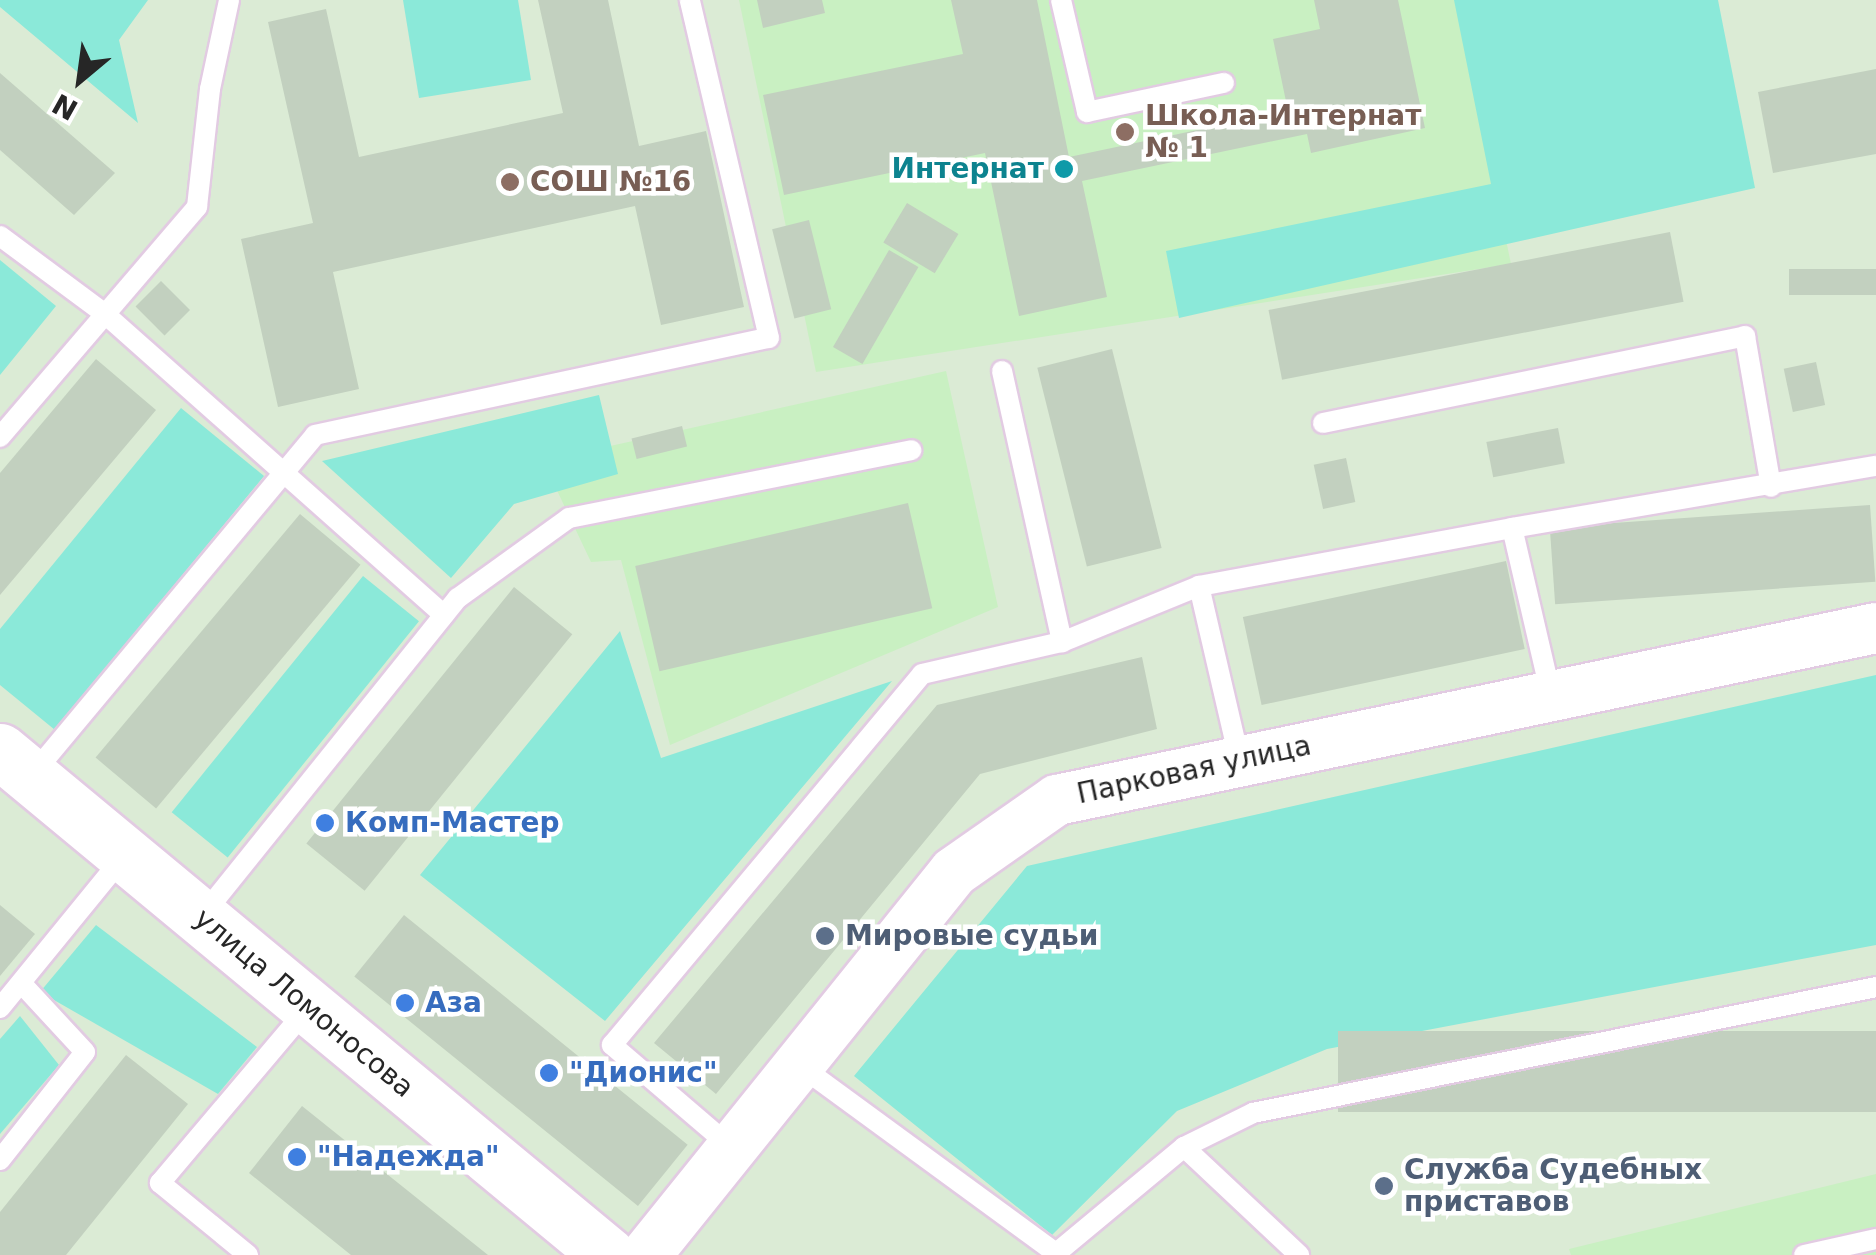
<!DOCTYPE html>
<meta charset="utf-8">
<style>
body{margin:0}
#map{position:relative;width:1876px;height:1255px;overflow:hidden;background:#dbebd5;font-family:"DejaVu Sans",sans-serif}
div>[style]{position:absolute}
.education>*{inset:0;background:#c9f0c2}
.green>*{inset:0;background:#8be9d9;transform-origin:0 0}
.building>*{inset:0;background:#c2d0bf;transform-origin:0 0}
.roads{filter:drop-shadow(2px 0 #e2cbe2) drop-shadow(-2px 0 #e2cbe2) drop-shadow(0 2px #e2cbe2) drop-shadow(0 -2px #e2cbe2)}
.service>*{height:20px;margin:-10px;padding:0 10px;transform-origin:10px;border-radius:10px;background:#fff}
.tertiary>*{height:50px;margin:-25px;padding:0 25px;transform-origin:25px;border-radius:25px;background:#fff}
.secondary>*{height:55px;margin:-27.5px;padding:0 27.5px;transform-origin:27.5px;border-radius:27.5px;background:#fff}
.dots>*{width:28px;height:28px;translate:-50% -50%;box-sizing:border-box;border:5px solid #fff;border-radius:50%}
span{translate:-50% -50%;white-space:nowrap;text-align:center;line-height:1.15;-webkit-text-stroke:9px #fff;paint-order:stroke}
.education-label{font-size:28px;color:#785e54;font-weight:700}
.left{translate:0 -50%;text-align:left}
.culture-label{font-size:28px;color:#0d838f;font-weight:700}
.right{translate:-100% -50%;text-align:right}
.street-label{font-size:28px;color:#262626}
.shop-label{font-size:28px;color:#366cbe;font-weight:700}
.service-label{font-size:28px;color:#4e5e75;font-weight:700}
.north{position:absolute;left:30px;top:30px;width:100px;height:100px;-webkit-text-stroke:8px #fff;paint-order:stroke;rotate:209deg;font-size:28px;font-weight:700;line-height:40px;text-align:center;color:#262626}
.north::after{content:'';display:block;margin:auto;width:35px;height:45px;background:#262626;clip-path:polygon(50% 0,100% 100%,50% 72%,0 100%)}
</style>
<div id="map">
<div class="education">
<i style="clip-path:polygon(739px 0,1456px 0,1511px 264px,816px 372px)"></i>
<i style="clip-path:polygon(946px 371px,998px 607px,670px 745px,621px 560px,591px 562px,543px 461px)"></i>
<i style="clip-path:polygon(1876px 1174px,1876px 1255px,1571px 1255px,1569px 1249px)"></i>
</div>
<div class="green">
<i style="clip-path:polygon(0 0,148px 0,119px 40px,138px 123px,0 7px)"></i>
<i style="clip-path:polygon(403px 0,518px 0,531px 80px,419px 98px)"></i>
<i style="clip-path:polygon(1454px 0,1718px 0,1755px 188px,1179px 318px,1166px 251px,1491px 184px)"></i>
<i style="clip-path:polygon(0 260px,56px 306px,0 375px)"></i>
<i style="clip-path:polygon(599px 395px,618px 474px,514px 504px,451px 578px,322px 461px)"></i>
<i style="clip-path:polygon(181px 408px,264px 476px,55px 730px,0 685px,0 629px)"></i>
<i style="left:363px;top:576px;width:72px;height:304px;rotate:39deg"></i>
<i style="clip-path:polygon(620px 631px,661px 758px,892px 681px,605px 1021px,420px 875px)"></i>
<i style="clip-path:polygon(1876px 675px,1876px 945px,1327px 1049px,1177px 1111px,1052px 1235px,854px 1076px,1027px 866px)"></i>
<i style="clip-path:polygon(96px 925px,257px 1047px,218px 1094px,40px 992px)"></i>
<i style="clip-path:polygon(20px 1016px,59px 1065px,0 1134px,0 1039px)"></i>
</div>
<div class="building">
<i style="clip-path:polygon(538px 0,608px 0,639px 146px,706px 131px,744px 307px,661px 325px,635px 206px,333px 272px,359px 389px,278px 407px,241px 239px,313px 223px,268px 22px,326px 9px,359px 157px,563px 113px)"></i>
<i style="clip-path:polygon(757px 0,822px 0,825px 13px,763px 28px)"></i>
<i style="clip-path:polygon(951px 0,1037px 0,1069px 157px,1288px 111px,1273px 39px,1320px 29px,1314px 0,1398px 0,1425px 128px,1311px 153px,1307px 134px,1082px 181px,1107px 297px,1019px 316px,985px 153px,784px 195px,763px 95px,963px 54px)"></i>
<i style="clip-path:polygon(1876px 69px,1876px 154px,1773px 173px,1758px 92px)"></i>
<i style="clip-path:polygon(0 73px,115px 173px,74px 215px,0 150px)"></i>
<i style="left:907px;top:203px;width:60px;height:46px;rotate:31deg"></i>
<i style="left:809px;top:220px;width:92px;height:38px;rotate:76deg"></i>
<i style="left:1670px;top:232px;width:71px;height:409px;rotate:79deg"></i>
<i style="left:889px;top:250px;width:34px;height:112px;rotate:30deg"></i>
<i style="left:1876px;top:269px;width:26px;height:87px;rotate:90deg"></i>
<i style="left:161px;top:281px;width:41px;height:36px;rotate:45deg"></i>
<i style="left:1112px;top:349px;width:205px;height:77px;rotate:76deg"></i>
<i style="clip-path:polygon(96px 359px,156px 410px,0 595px,0 473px)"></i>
<i style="left:1816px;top:362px;width:44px;height:33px;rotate:78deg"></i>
<i style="left:682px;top:426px;width:21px;height:52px;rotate:76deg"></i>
<i style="left:1558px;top:428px;width:36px;height:73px;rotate:79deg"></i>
<i style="left:1346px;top:458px;width:45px;height:33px;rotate:78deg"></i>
<i style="left:908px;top:503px;width:108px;height:280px;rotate:77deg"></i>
<i style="left:1870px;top:505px;width:77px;height:321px;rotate:86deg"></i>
<i style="left:300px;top:514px;width:79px;height:318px;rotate:40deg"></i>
<i style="left:1506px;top:561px;width:90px;height:269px;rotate:78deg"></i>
<i style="left:514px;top:587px;width:75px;height:330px;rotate:39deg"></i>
<i style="clip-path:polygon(1142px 657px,1157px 729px,980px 774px,716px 1094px,654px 1043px,937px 705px)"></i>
<i style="clip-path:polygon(0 905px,35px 934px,0 976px)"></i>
<i style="left:404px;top:915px;width:365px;height:79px;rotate:39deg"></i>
<i style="left:1876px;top:1031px;width:81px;height:538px;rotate:90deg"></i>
<i style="clip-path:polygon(126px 1055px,188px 1104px,66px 1255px,0 1255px,0 1212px)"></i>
<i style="clip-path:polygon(302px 1106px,488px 1255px,351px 1255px,249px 1173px)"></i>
</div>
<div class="roads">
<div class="service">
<i style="left:1061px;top:0;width:115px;rotate:76.9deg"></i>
<i style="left:1087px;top:112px;width:140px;rotate:-12deg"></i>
<i style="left:0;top:236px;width:131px;rotate:36.6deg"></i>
<i style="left:105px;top:314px;width:453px;rotate:41.6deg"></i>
<i style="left:1002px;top:371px;width:278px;rotate:77.5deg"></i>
<i style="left:1323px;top:423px;width:431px;rotate:-11.6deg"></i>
<i style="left:1745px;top:336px;width:153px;rotate:80.2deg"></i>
<i style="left:0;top:437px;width:303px;rotate:-49.4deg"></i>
<i style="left:197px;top:207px;width:119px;rotate:-83.7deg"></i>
<i style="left:210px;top:89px;width:91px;rotate:-77.9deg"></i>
<i style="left:1199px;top:586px;width:318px;rotate:-10.5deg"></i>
<i style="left:1551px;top:695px;width:171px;rotate:-103.1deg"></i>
<i style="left:1512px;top:528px;width:369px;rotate:-9.7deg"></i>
<i style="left:32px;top:775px;width:442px;rotate:-50.2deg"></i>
<i style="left:315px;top:435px;width:464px;rotate:-12.1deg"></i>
<i style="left:769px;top:338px;width:347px;rotate:-103.2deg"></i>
<i style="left:202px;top:916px;width:408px;rotate:-51.2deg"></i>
<i style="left:458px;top:598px;width:137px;rotate:-35.8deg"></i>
<i style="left:569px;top:518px;width:349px;rotate:-11.2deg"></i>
<i style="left:0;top:1008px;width:198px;rotate:-50.8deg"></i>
<i style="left:799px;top:1065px;width:318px;rotate:36.2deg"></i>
<i style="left:731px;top:1147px;width:157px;rotate:-139.4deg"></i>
<i style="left:612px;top:1045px;width:483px;rotate:-50.1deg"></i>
<i style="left:922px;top:674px;width:144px;rotate:-12.9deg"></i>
<i style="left:1062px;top:642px;width:148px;rotate:-22.2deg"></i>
<i style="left:1199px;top:586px;width:177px;rotate:76.9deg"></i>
<i style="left:1184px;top:1147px;width:77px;rotate:-26.2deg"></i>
<i style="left:1253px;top:1113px;width:636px;rotate:-11.43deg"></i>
<i style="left:0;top:1160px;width:137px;rotate:-51.8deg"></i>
<i style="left:85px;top:1052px;width:94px;rotate:-132.8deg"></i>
<i style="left:248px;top:1255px;width:114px;rotate:-140.7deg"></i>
<i style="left:160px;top:1183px;width:229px;rotate:-49.8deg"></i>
<i style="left:1054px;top:1255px;width:169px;rotate:-39.7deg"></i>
<i style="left:1184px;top:1147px;width:158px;rotate:43.2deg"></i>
<i style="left:1804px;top:1255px;width:74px;rotate:-12.5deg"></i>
</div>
<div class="tertiary">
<i style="left:646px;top:1255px;width:491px;rotate:-51.2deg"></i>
<i style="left:954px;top:872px;width:126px;rotate:-35deg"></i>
<i style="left:1057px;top:800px;width:837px;rotate:-11.86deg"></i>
</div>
<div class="secondary">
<i style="left:0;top:751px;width:790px;rotate:39.66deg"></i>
</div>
</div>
<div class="dots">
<i style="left:1125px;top:132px;background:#8d6e63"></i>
<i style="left:1064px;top:169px;background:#0f9aa8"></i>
<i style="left:510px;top:182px;background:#8d6e63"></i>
<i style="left:325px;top:823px;background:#3f7fe0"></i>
<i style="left:825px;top:936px;background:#5c6f8a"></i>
<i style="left:405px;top:1003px;background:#3f7fe0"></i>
<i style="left:549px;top:1073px;background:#3f7fe0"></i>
<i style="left:297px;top:1157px;background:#3f7fe0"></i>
<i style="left:1384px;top:1186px;background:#5c6f8a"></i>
</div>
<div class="education-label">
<span class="left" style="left:1145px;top:132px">Школа-Интернат<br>№ 1</span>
<span class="left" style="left:530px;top:182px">СОШ №16</span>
</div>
<div class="culture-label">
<span class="right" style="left:1044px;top:169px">Интернат</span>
</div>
<div class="street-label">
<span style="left:1194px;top:770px;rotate:-12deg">Парковая улица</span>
<span style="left:304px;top:1003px;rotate:40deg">улица Ломоносова</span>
</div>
<div class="shop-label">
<span class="left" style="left:345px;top:823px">Комп-Мастер</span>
<span class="left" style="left:425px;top:1003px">Аза</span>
<span class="left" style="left:569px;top:1073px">"Дионис"</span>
<span class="left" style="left:317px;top:1157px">"Надежда"</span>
</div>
<div class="service-label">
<span class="left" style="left:845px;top:936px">Мировые судьи</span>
<span class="left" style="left:1404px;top:1186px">Служба Судебных<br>приставов</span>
</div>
<div class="north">N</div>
</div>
